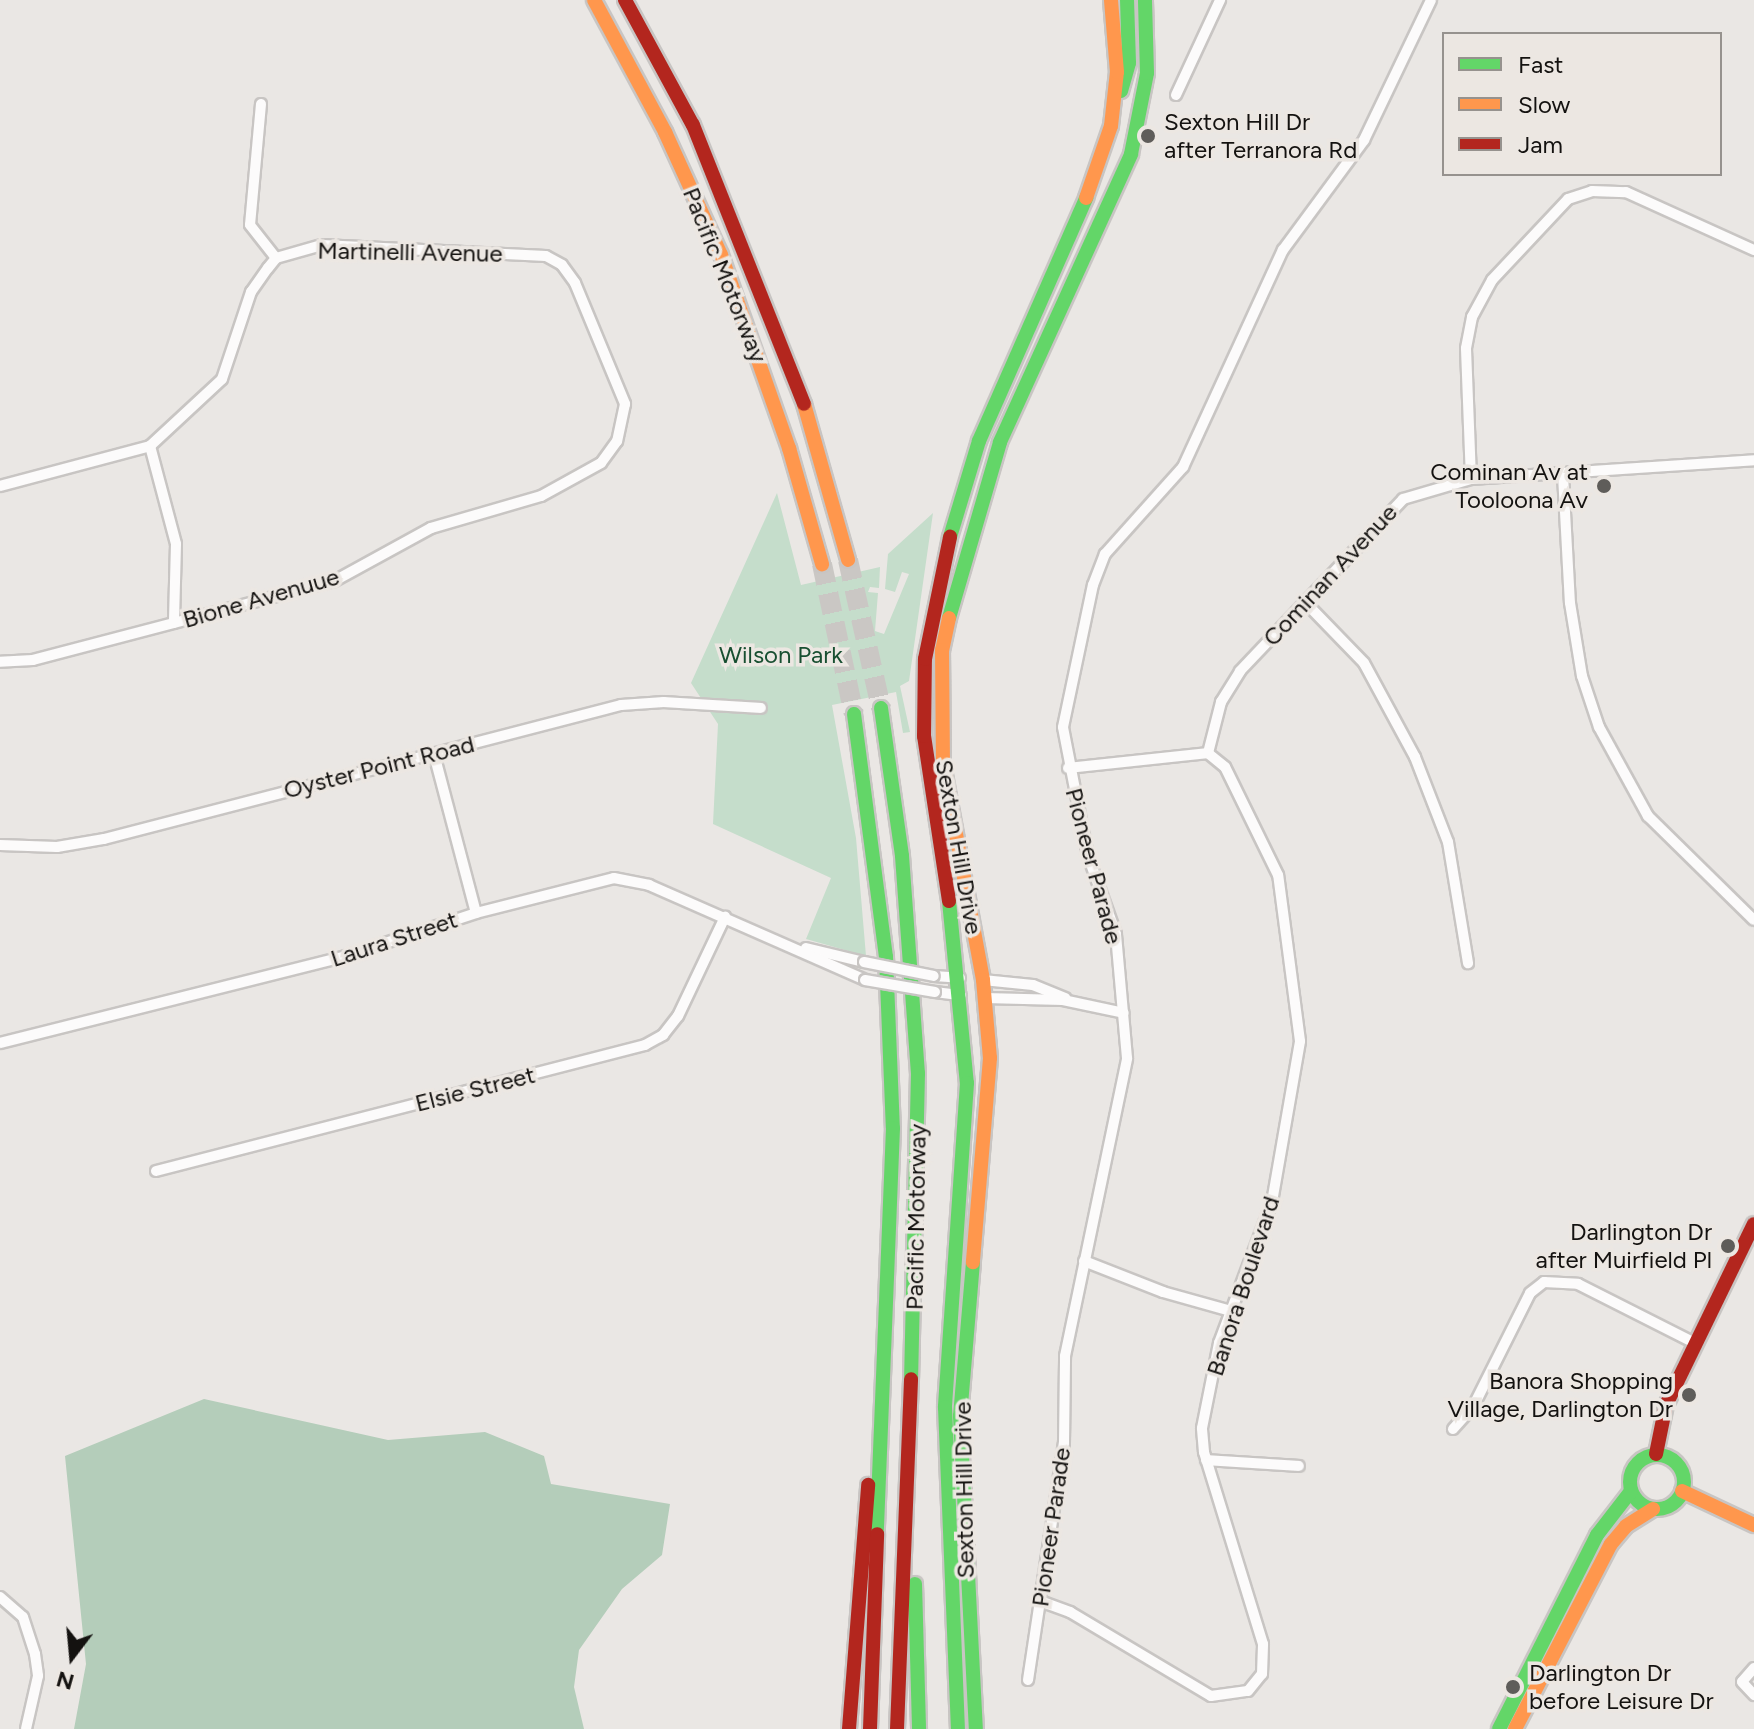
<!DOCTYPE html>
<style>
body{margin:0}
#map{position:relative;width:1754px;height:1729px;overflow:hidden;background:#eae7e4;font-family:Figtree,sans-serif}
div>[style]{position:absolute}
.green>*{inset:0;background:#c5ddcb}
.forest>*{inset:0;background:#b4cdba}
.highway-tunnel>*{height:20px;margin-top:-10px;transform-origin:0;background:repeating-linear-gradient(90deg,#cac7c4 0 20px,transparent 0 30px)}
.roads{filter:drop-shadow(2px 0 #c8c5c3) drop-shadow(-2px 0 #c8c5c3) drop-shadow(0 2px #c8c5c3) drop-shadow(0 -2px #c8c5c3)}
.street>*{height:10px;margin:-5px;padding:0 5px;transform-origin:5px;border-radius:5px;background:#fcfbfb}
.fast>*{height:14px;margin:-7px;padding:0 7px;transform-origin:7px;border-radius:7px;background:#63d668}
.fast>.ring{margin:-7px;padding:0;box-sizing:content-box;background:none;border:14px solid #63d668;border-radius:50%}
.slow>*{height:14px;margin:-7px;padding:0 7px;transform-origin:7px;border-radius:7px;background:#ff974d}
.jam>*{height:14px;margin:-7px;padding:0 7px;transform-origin:7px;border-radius:7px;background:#b3261e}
.bridges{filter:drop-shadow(2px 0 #c8c5c3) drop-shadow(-2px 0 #c8c5c3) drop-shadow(0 2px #c8c5c3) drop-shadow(0 -2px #c8c5c3)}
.street-bridge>*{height:10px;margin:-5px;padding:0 5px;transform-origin:5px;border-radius:5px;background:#fcfbfb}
.dots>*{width:22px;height:22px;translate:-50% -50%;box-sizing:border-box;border:4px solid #ece7e2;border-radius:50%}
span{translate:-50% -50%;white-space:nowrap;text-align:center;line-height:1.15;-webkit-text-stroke:7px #ece7e2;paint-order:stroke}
.poi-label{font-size:24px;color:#141210}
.left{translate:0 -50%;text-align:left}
.right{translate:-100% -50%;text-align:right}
.street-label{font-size:24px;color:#141210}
.park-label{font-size:24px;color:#184f31}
.legend{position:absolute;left:1442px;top:32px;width:280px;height:144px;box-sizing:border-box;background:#ece7e2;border:2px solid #96928e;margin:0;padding:10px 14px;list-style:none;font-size:24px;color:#141210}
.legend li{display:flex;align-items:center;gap:16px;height:40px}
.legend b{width:40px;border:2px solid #96928e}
.north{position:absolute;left:32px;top:1617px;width:80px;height:80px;-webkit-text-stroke:6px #ece7e2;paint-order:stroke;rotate:196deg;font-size:22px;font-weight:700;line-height:32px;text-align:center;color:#141210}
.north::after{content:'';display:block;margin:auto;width:28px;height:36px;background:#141210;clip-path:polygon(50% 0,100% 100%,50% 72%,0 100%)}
</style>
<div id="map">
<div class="green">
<i style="clip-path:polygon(777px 493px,801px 585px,880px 567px,879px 588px,870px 587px,868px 592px,878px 593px,875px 631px,884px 634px,909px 574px,902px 572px,895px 592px,885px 589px,888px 554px,933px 513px,909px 681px,900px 686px,910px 732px,903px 733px,896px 692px,832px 705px,856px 838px,866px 956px,806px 939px,831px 878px,713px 824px,718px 724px,691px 683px)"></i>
</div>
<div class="forest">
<i style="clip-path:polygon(204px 1399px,388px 1440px,485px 1432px,544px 1456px,551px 1484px,670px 1504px,662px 1555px,622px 1589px,579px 1650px,574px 1687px,584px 1729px,74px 1729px,86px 1664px,65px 1456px)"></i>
</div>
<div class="highway-tunnel">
<i style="left:848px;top:560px;width:152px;rotate:77.4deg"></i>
<i style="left:822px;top:564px;width:153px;rotate:78deg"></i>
</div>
<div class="roads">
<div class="street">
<i style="left:1176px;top:95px;width:105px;rotate:-65.1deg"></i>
<i style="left:261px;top:104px;width:121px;rotate:95.2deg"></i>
<i style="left:250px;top:225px;width:42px;rotate:51.8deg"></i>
<i style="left:150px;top:446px;width:101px;rotate:75.1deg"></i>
<i style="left:176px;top:544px;width:79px;rotate:91.5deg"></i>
<i style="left:1563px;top:475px;width:128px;rotate:86.9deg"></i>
<i style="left:1570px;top:603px;width:74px;rotate:80.7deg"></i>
<i style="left:1582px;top:676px;width:54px;rotate:71.6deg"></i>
<i style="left:1599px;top:727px;width:102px;rotate:61.2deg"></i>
<i style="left:1648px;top:816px;width:148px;rotate:44.5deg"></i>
<i style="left:1471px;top:479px;width:131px;rotate:-92.2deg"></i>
<i style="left:1466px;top:348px;width:32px;rotate:-79deg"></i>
<i style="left:1472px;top:317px;width:42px;rotate:-61.6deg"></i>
<i style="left:1492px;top:280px;width:111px;rotate:-46.8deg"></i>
<i style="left:1568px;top:199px;width:25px;rotate:-18deg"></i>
<i style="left:1592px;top:191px;width:34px;rotate:2deg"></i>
<i style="left:1626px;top:192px;width:141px;rotate:24.4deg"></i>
<i style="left:0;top:486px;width:155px;rotate:-14.9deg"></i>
<i style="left:150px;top:446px;width:98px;rotate:-42.9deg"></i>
<i style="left:222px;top:379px;width:92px;rotate:-71.6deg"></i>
<i style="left:251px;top:292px;width:29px;rotate:-55deg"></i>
<i style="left:268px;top:268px;width:13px;rotate:-51deg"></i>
<i style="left:276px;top:258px;width:48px;rotate:-15.8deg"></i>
<i style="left:322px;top:245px;width:224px;rotate:2.8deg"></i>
<i style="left:546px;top:256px;width:18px;rotate:29deg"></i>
<i style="left:562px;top:265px;width:22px;rotate:54deg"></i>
<i style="left:575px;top:283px;width:131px;rotate:67.5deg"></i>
<i style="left:625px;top:404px;width:38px;rotate:102deg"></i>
<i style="left:617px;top:441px;width:27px;rotate:126deg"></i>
<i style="left:601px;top:463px;width:68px;rotate:151.2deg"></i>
<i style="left:541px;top:496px;width:115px;rotate:163.8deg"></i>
<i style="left:431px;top:528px;width:111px;rotate:151.3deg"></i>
<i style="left:334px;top:581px;width:311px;rotate:165.3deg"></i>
<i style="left:33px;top:660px;width:33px;rotate:177deg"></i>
<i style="left:1304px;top:601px;width:86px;rotate:45.9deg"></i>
<i style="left:1364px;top:663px;width:107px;rotate:61.5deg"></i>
<i style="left:1415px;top:757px;width:91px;rotate:68.8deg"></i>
<i style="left:1448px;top:842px;width:123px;rotate:80.6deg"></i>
<i style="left:1208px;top:753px;width:53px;rotate:-75.7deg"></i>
<i style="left:1221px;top:702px;width:36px;rotate:-58deg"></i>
<i style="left:1240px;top:671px;width:237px;rotate:-46.5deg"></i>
<i style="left:1403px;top:499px;width:71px;rotate:-16.4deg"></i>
<i style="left:1471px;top:479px;width:284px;rotate:-3.8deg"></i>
<i style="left:434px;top:754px;width:164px;rotate:75.2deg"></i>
<i style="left:1068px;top:768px;width:141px;rotate:-6.1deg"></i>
<i style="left:0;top:845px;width:57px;rotate:2deg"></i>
<i style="left:57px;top:847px;width:48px;rotate:-9.7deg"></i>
<i style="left:104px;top:839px;width:534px;rotate:-14.53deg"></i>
<i style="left:621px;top:705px;width:43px;rotate:-4deg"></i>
<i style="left:664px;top:702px;width:97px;rotate:3.5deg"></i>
<i style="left:806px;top:948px;width:60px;rotate:13.6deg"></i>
<i style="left:934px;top:976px;width:26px;rotate:4deg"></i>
<i style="left:983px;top:980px;width:50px;rotate:5.7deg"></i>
<i style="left:1033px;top:985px;width:35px;rotate:22deg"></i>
<i style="left:935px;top:992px;width:26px;rotate:7deg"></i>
<i style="left:985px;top:998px;width:78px;rotate:1.5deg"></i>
<i style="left:1063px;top:1000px;width:62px;rotate:12deg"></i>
<i style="left:0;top:1043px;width:357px;rotate:-14.1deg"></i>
<i style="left:346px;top:956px;width:137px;rotate:-18.3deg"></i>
<i style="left:476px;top:913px;width:142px;rotate:-14.2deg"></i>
<i style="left:614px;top:878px;width:36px;rotate:11deg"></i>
<i style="left:649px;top:885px;width:236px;rotate:23.7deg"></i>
<i style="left:156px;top:1171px;width:505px;rotate:-14.45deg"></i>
<i style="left:645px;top:1045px;width:21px;rotate:-29deg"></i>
<i style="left:663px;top:1035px;width:24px;rotate:-52deg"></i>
<i style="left:678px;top:1016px;width:110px;rotate:-64.6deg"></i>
<i style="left:1084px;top:1261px;width:85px;rotate:21.4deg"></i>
<i style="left:1163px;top:1292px;width:71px;rotate:15.6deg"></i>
<i style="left:1453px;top:1429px;width:30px;rotate:-48deg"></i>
<i style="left:1473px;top:1407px;width:127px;rotate:-63.4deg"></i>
<i style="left:1530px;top:1293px;width:18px;rotate:-38deg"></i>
<i style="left:1544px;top:1282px;width:34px;rotate:3deg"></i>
<i style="left:1578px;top:1284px;width:133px;rotate:26.8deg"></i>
<i style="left:1206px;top:1460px;width:93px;rotate:3.7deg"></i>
<i style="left:0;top:1597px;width:30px;rotate:41deg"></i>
<i style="left:23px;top:1617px;width:39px;rotate:72deg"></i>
<i style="left:35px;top:1654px;width:22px;rotate:82deg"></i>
<i style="left:38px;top:1676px;width:54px;rotate:102.8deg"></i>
<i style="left:1040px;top:1601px;width:32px;rotate:20deg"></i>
<i style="left:1070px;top:1612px;width:164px;rotate:30.8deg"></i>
<i style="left:1211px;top:1696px;width:37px;rotate:-8deg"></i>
<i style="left:1248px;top:1691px;width:22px;rotate:-51deg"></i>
<i style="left:1262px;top:1674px;width:30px;rotate:-88deg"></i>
<i style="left:1263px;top:1644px;width:201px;rotate:-107.1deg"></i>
<i style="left:1204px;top:1452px;width:24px;rotate:-95deg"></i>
<i style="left:1202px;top:1428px;width:87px;rotate:-78.7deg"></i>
<i style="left:1219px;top:1343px;width:151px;rotate:-69.4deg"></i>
<i style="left:1272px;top:1202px;width:163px;rotate:-80.1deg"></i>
<i style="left:1300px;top:1041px;width:167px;rotate:-97.5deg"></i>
<i style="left:1278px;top:875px;width:120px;rotate:-116.1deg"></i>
<i style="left:1225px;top:767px;width:22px;rotate:-141deg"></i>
<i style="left:1754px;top:1668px;width:18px;rotate:131deg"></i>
<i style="left:1742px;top:1682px;width:18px;rotate:47deg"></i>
<i style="left:1028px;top:1680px;width:240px;rotate:-81.4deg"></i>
<i style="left:1064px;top:1443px;width:87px;rotate:-89.3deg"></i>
<i style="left:1065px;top:1356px;width:304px;rotate:-78.2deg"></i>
<i style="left:1127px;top:1058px;width:124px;rotate:-95.1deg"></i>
<i style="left:1116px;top:934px;width:83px;rotate:-109.7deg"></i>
<i style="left:1088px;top:856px;width:131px;rotate:-101deg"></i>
<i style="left:1063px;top:727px;width:145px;rotate:-78.1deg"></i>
<i style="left:1093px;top:585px;width:33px;rotate:-69deg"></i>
<i style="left:1105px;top:554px;width:117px;rotate:-48.1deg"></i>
<i style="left:1183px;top:467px;width:239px;rotate:-65.3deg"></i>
<i style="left:1283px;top:250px;width:137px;rotate:-53.6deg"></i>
<i style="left:1364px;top:140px;width:155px;rotate:-64.4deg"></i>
</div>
<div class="fast">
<i style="left:1121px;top:91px;width:29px;rotate:-74deg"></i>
<i style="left:1129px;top:63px;width:63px;rotate:-91.8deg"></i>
<i style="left:950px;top:537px;width:100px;rotate:-73.2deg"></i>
<i style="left:979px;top:441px;width:266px;rotate:-66.2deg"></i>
<i style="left:949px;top:618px;width:183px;rotate:-73.8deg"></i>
<i style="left:1000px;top:442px;width:316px;rotate:-65.5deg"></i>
<i style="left:1131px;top:154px;width:83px;rotate:-78.8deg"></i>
<i style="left:1147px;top:73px;width:73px;rotate:-91.6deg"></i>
<i style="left:881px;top:708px;width:149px;rotate:81.9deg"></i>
<i style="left:902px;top:856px;width:218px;rotate:85.8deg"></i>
<i style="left:918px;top:1073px;width:306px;rotate:91.3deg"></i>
<i style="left:854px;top:714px;width:245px;rotate:82.5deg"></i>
<i style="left:886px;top:957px;width:171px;rotate:87.7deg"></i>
<i style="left:893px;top:1128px;width:406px;rotate:92.3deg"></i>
<i style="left:949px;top:901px;width:183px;rotate:84.4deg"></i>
<i style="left:967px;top:1083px;width:325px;rotate:93.9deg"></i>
<i style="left:945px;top:1407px;width:322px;rotate:87.7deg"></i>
<i style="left:973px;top:1262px;width:155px;rotate:94.8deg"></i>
<i style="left:960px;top:1416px;width:313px;rotate:87.1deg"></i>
<i class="ring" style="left:1630px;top:1455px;width:40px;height:40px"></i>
<i style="left:915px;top:1584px;width:145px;rotate:88.4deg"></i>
<i style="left:1499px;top:1729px;width:217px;rotate:-63.2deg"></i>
<i style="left:1597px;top:1535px;width:56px;rotate:-52.3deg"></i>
</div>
<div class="slow">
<i style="left:594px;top:0;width:150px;rotate:61.7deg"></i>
<i style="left:665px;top:132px;width:135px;rotate:65.5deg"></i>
<i style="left:721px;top:255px;width:205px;rotate:70.6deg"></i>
<i style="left:789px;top:448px;width:121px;rotate:74.1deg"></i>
<i style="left:1086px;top:198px;width:76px;rotate:-70.9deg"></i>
<i style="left:1111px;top:126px;width:54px;rotate:-83.7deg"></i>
<i style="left:1117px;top:72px;width:72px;rotate:-94.8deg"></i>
<i style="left:804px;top:404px;width:162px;rotate:74.2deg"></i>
<i style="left:949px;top:618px;width:33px;rotate:102deg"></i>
<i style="left:942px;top:650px;width:114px;rotate:89.5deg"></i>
<i style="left:943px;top:764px;width:220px;rotate:79.5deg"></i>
<i style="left:983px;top:980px;width:78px;rotate:84.9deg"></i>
<i style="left:990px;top:1058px;width:205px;rotate:94.8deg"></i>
<i style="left:1682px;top:1491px;width:80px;rotate:25.3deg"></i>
<i style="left:1515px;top:1729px;width:208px;rotate:-62.6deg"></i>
<i style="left:1611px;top:1544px;width:23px;rotate:-50deg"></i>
<i style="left:1626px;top:1526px;width:32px;rotate:-32deg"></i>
</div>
<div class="jam">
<i style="left:625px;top:0;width:142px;rotate:61.5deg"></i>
<i style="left:693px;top:125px;width:300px;rotate:68.3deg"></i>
<i style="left:949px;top:901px;width:167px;rotate:-98.6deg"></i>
<i style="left:924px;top:736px;width:77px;rotate:-89.3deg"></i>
<i style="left:925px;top:659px;width:125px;rotate:-78.4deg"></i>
<i style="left:1656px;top:1454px;width:50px;rotate:-78.5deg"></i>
<i style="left:1666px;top:1405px;width:201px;rotate:-64.1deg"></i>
<i style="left:849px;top:1729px;width:245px;rotate:-85.5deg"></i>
<i style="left:870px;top:1729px;width:195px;rotate:-87.9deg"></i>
<i style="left:897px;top:1729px;width:350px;rotate:-87.7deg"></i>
</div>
</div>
<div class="bridges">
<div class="street-bridge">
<i style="left:864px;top:962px;width:71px;rotate:11.3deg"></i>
<i style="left:865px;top:980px;width:71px;rotate:9.7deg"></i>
</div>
</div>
<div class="dots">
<i style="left:1148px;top:136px;background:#5f5d5a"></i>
<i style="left:1604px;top:486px;background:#5f5d5a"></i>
<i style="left:1728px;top:1246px;background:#5f5d5a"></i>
<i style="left:1689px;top:1395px;background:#5f5d5a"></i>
<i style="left:1513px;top:1687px;background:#5f5d5a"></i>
</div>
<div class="poi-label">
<span class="left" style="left:1164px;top:136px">Sexton Hill Dr<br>after Terranora Rd</span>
<span class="right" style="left:1588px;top:486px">Cominan Av at<br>Tooloona Av</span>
<span class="right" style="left:1712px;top:1246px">Darlington Dr<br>after Muirfield Pl</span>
<span class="right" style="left:1673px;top:1395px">Banora Shopping<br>Village, Darlington Dr</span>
<span class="left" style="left:1529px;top:1687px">Darlington Dr<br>before Leisure Dr</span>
</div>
<div class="street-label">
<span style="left:410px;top:252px;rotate:1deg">Martinelli Avenue</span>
<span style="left:725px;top:275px;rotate:68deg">Pacific Motorway</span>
<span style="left:1330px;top:575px;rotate:-47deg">Cominan Avenue</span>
<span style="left:261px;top:598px;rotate:-16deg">Bione Avenuue</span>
<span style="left:379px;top:767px;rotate:-14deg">Oyster Point Road</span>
<span style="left:959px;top:847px;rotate:80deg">Sexton Hill Drive</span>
<span style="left:1094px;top:866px;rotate:75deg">Pioneer Parade</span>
<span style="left:394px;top:939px;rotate:-18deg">Laura Street</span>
<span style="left:475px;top:1089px;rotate:-14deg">Elsie Street</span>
<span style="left:916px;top:1217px;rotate:-89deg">Pacific Motorway</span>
<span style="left:1243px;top:1286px;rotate:-72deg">Banora Boulevard</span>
<span style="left:964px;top:1490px;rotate:-91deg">Sexton Hill Drive</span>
<span style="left:1051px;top:1527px;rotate:-82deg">Pioneer Parade</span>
</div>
<div class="park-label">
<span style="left:781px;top:655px">Wilson Park</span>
</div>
<ul class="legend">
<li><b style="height:10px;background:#63d668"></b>Fast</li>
<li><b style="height:10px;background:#ff974d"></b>Slow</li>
<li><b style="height:10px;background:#b3261e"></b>Jam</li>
</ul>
<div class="north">N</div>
</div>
